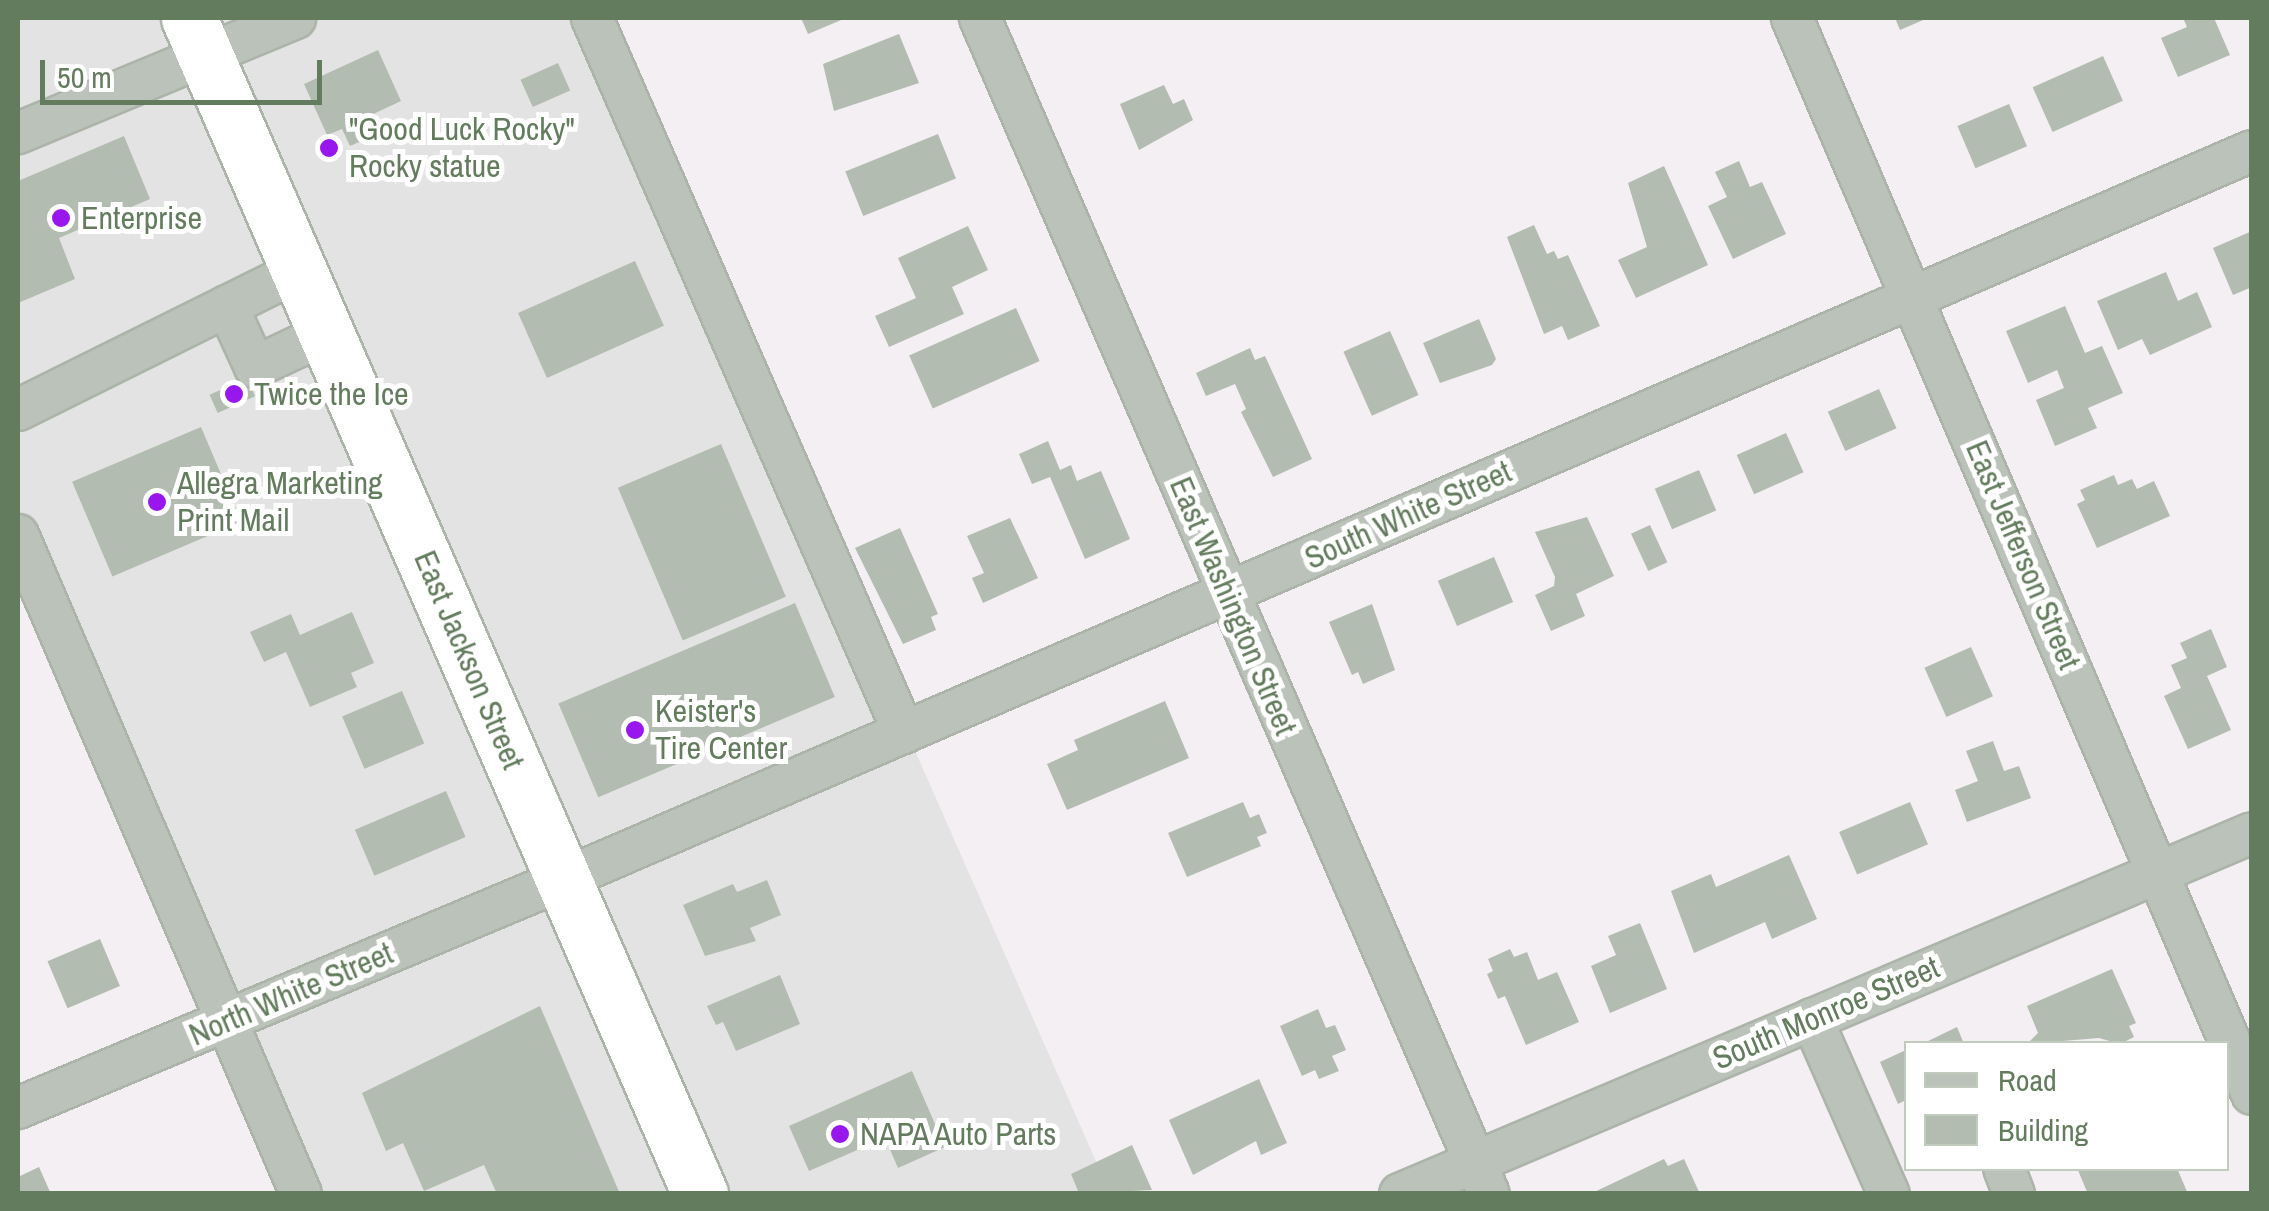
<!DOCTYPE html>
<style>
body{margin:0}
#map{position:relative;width:2269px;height:1211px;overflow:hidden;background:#f4eff2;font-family:"Archivo Narrow",sans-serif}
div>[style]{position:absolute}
.built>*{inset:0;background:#e4e3e3}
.building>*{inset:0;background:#b3bcb0;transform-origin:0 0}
.roads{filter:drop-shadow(2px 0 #acb4aa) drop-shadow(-2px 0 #acb4aa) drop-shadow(0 2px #acb4aa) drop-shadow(0 -2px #acb4aa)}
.minor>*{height:40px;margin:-20px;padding:0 20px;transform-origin:20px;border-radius:20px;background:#bbc2b9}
.highway>*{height:55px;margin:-27.5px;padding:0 27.5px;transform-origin:27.5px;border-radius:27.5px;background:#fff}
.dots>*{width:28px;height:28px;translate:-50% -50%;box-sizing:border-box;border:5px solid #fff;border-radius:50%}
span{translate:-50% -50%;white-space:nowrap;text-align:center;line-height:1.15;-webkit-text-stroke:10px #fff;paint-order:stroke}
.poi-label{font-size:32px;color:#637c5d}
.left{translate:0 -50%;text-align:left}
.street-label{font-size:32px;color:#637c5d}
.frame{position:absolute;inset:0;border:20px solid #637c5d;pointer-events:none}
.legend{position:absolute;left:1904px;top:1041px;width:325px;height:130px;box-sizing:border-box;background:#fff;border:2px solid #c1cbbe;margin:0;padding:12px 18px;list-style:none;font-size:30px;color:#637c5d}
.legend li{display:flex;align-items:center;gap:20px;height:50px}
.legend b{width:50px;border:2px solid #c1cbbe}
.scale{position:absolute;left:40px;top:60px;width:282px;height:45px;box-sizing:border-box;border:5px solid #637c5d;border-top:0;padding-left:12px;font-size:30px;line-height:35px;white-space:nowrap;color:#637c5d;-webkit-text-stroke:8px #fff;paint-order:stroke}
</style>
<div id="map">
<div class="built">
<i style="clip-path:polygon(18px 18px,592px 18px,1110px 1193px,301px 1193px,18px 535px)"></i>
</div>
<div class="building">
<i style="clip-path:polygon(801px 18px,846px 18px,808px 34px)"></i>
<i style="clip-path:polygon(1895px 18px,1928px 18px,1900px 30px)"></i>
<i style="clip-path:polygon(2183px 18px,2214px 18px,2230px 55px,2178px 77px,2161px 38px,2187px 27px)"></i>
<i style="clip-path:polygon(899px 34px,919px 83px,834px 111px,823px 64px)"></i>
<i style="clip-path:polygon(378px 50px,401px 101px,369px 116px,377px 134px,350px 146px,342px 129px,327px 135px,304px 84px)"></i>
<i style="left:2103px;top:56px;width:49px;height:77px;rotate:66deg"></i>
<i style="left:558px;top:63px;width:30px;height:41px;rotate:66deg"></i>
<i style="clip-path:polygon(1164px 85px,1173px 104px,1184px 99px,1193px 120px,1139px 150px,1120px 104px)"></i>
<i style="left:2009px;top:104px;width:46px;height:56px;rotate:67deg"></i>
<i style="left:938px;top:134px;width:48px;height:100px;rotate:68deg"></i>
<i style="clip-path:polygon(124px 136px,150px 199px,59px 238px,75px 279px,18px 303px,18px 181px)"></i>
<i style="clip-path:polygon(1739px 161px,1750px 187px,1762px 182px,1786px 234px,1733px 259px,1708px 206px,1727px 197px,1715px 172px)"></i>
<i style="clip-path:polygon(1664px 166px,1708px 265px,1636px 298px,1618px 260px,1647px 247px,1628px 183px)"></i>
<i style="clip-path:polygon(1534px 225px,1547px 254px,1554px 251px,1558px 259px,1568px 255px,1600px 326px,1568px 340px,1562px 326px,1544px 334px,1507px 237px)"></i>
<i style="clip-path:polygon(968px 226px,988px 270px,952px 287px,964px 314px,889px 347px,875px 316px,916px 298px,898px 258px)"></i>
<i style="clip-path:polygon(2252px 231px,2252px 287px,2233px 295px,2213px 248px)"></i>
<i style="left:635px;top:261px;width:71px;height:128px;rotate:66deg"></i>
<i style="clip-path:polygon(2166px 272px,2178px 301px,2197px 292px,2212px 327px,2150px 355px,2142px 339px,2118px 350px,2097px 301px)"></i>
<i style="clip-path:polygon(2065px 306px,2085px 353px,2102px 346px,2123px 393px,2088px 408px,2097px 428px,2055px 446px,2036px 400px,2064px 388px,2057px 370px,2028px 383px,2006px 331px)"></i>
<i style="left:1016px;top:308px;width:58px;height:117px;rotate:66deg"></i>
<i style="clip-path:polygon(1479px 319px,1496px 359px,1492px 365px,1440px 383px,1423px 343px)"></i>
<i style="left:1390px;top:331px;width:70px;height:51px;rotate:66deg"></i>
<i style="clip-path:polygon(1250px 348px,1255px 360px,1265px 356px,1312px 459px,1273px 477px,1241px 412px,1246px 409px,1235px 384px,1206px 396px,1196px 373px)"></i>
<i style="left:247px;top:378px;width:20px;height:41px;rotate:66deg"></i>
<i style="left:1879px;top:389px;width:43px;height:56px;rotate:66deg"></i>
<i style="left:201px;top:427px;width:103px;height:140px;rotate:67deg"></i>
<i style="left:1786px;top:433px;width:43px;height:54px;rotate:66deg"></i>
<i style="clip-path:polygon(1048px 441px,1060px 470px,1071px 465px,1077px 481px,1101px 471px,1130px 539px,1085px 559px,1050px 477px,1032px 484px,1019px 454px)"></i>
<i style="left:721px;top:444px;width:166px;height:112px;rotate:67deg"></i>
<i style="left:1699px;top:470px;width:44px;height:48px;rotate:67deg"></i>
<i style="clip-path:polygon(2114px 475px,2118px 485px,2132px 479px,2137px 489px,2154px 481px,2170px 516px,2097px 548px,2077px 504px,2085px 500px,2080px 490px)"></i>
<i style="clip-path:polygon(1587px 517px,1614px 576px,1576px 594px,1585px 616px,1551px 631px,1535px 595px,1554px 586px,1555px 577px,1535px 532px)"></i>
<i style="clip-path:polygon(1010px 518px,1038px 578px,983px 603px,972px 578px,984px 573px,967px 536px)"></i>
<i style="left:1650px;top:525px;width:41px;height:21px;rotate:65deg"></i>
<i style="clip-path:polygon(900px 528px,938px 614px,931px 617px,936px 630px,903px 644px,855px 548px)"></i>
<i style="left:1494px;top:557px;width:49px;height:61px;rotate:67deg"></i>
<i style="left:795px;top:603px;width:102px;height:257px;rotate:67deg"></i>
<i style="clip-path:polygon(1372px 604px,1395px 670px,1363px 684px,1358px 672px,1352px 675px,1329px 622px)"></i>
<i style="clip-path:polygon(352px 612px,374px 663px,351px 673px,357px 687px,310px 707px,286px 652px,264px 662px,250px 632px,291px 614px,300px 635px)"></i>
<i style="clip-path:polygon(2211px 629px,2227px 667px,2207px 676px,2231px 730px,2188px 749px,2164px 696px,2181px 688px,2171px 665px,2187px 658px,2180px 643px)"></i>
<i style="left:1971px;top:647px;width:54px;height:51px;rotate:66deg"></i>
<i style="left:402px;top:691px;width:57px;height:65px;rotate:67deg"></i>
<i style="clip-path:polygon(1165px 701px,1189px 758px,1067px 810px,1047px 764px,1078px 750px,1074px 740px)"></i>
<i style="clip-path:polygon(1993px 741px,2004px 771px,2019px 766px,2031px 798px,1967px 822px,1955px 790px,1978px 781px,1966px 751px)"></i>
<i style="left:446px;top:791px;width:50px;height:99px;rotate:67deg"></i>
<i style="clip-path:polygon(1243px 802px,1250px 818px,1259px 814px,1267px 833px,1257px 837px,1261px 846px,1187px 877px,1168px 833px)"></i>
<i style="left:1910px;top:802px;width:46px;height:77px;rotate:67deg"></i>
<i style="clip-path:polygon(1789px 855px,1817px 919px,1772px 939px,1765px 922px,1694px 953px,1671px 891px,1711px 874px,1716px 887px)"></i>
<i style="clip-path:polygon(767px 880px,781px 915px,750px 928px,756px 941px,705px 956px,683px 905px,733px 884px,737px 892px)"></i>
<i style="clip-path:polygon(1640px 923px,1667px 989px,1610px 1013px,1591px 966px,1616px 955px,1608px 936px)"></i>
<i style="left:100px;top:939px;width:51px;height:57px;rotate:67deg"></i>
<i style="clip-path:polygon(1510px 949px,1514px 957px,1527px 952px,1538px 980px,1557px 972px,1579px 1022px,1526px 1045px,1505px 996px,1498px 999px,1487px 974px,1493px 971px,1488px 959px)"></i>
<i style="clip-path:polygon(2112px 969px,2136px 1023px,2129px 1026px,2134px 1037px,2120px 1044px,2099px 1038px,2027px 1044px,2038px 1033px,2027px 1006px)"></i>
<i style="clip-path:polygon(780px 975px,800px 1024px,736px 1051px,723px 1022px,716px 1025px,707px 1006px)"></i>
<i style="clip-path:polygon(540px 1006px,620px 1194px,497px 1194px,484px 1165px,424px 1191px,403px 1143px,386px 1151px,362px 1093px)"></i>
<i style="clip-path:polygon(1318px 1009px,1326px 1028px,1335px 1025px,1346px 1050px,1332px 1056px,1339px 1071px,1319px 1079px,1315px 1070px,1302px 1076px,1280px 1026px)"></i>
<i style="clip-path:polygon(1957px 1027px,1964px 1044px,1922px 1044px)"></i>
<i style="clip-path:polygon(1906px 1050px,1906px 1100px,1898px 1104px,1880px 1062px)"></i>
<i style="clip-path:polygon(912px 1071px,945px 1147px,898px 1168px,885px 1138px,809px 1171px,789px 1126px)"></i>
<i style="clip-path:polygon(1259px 1079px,1287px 1143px,1261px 1155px,1256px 1141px,1193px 1175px,1169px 1120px)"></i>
<i style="clip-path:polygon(1132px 1145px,1152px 1190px,1073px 1194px,1078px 1191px,1071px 1174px)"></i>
<i style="clip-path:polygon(1664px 1159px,1668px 1166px,1684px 1159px,1700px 1194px,1590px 1194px)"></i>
<i style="clip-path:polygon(39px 1167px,51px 1194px,18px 1194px,18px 1177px)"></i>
<i style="clip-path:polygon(2077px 1168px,2177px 1168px,2188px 1194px,2088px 1194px)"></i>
</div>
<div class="roads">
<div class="minor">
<i style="left:592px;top:18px;width:780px;rotate:66.43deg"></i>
<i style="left:980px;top:18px;width:1281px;rotate:66.6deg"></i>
<i style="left:1792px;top:18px;width:1170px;rotate:66.85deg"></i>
<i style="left:18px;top:133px;width:300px;rotate:-22.5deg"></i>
<i style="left:227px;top:306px;width:67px;rotate:65.3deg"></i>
<i style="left:255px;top:367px;width:80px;rotate:-25.3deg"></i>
<i style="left:18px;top:410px;width:315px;rotate:-26.4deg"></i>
<i style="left:18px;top:535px;width:717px;rotate:66.76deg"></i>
<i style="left:1812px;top:1019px;width:191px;rotate:66.3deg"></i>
<i style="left:18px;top:1108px;width:592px;rotate:-22.75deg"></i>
<i style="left:564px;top:879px;width:1838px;rotate:-23.33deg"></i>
<i style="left:2004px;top:1168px;width:28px;rotate:69deg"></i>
<i style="left:1400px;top:1194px;width:925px;rotate:-22.96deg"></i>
</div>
<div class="highway">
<i style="left:189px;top:18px;width:1282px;rotate:66.51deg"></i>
</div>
</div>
<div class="dots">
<i style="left:329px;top:148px;background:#9817ec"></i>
<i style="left:61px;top:218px;background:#9817ec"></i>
<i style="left:234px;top:394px;background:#9817ec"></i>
<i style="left:157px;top:502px;background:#9817ec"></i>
<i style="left:635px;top:730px;background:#9817ec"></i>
<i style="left:840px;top:1134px;background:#9817ec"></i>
</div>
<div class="poi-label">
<span class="left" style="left:349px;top:148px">"Good Luck Rocky"<br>Rocky statue</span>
<span class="left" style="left:81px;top:218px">Enterprise</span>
<span class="left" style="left:254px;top:394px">Twice the Ice</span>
<span class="left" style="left:177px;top:502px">Allegra Marketing<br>Print Mail</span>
<span class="left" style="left:655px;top:730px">Keister's<br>Tire Center</span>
<span class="left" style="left:860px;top:1134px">NAPA Auto Parts</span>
</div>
<div class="street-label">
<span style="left:1408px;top:515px;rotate:-24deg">South White Street</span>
<span style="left:2023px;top:555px;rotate:67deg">East Jefferson Street</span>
<span style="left:1233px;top:606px;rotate:67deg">East Washington Street</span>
<span style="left:469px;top:660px;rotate:67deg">East Jackson Street</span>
<span style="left:291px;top:994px;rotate:-23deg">North White Street</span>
<span style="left:1826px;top:1013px;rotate:-23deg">South Monroe Street</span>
</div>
<div class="frame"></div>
<ul class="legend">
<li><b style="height:12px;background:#bbc2b9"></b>Road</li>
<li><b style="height:28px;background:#b3bcb0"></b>Building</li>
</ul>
<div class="scale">50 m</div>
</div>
